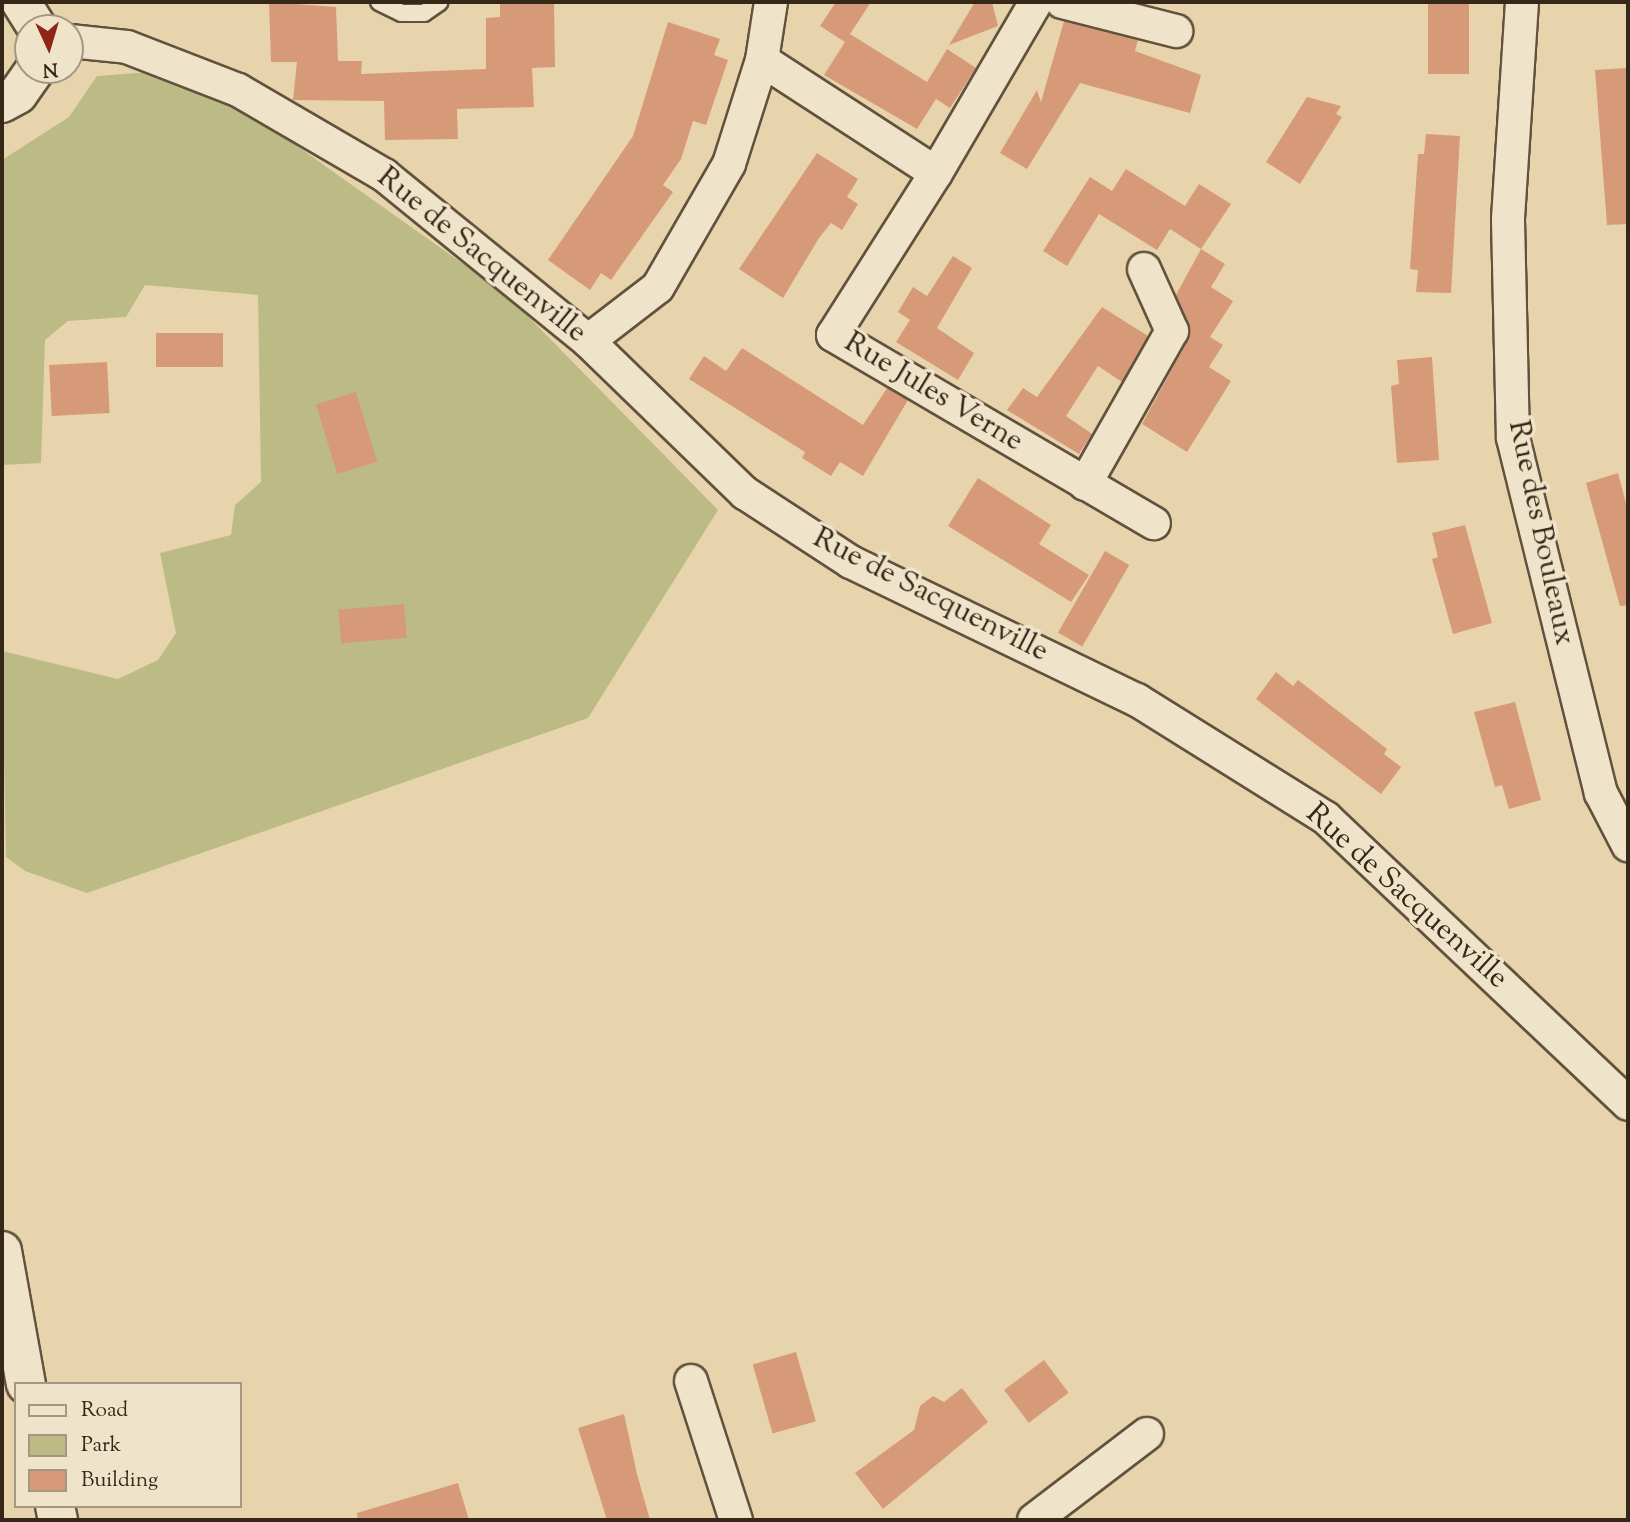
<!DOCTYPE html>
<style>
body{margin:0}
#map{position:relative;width:1630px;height:1522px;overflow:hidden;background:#e7d4ad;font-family:"Sorts Mill Goudy",serif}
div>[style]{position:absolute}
.green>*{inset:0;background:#bcbb85}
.building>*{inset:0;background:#d69a79;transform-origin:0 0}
.roads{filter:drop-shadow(2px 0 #62523d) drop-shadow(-2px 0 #62523d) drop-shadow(0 2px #62523d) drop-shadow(0 -2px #62523d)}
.lane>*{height:16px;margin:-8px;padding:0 8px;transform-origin:8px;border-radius:8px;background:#efe3ca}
.street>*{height:32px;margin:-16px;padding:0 16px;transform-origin:16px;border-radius:16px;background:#efe3ca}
.secondary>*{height:38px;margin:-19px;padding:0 19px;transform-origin:19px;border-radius:19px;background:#efe3ca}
span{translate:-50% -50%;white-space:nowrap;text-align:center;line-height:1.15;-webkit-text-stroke:7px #efe3ca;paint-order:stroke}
.street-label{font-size:30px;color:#362718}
.frame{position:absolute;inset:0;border:4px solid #362718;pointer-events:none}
.legend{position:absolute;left:14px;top:1382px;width:228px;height:126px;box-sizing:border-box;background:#efe3ca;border:2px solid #a59883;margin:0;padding:9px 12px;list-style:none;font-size:21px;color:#362718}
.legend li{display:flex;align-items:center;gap:14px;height:35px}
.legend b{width:35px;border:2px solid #a59883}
.north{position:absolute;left:14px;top:14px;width:70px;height:70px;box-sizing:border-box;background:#efe3ca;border:2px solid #a59883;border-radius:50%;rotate:176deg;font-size:19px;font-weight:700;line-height:28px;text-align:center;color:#362718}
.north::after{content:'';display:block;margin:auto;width:24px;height:32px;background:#8f2418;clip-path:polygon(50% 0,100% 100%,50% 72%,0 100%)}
</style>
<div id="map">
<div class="green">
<i style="clip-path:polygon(150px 72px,249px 112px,507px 295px,718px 510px,588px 718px,87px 893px,25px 871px,6px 857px,2px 651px,118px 679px,158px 660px,176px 633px,160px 553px,231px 535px,235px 505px,261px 482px,258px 295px,145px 285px,126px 317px,68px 321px,45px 340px,41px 463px,2px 465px,2px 160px,69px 117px,97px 76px)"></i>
</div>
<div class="building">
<i style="clip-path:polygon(269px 2px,336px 7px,338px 61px,362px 61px,361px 74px,486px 69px,486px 18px,500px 17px,500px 2px,554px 2px,555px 67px,532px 68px,534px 107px,457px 109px,458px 139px,385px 140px,384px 101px,293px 100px,297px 62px,271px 62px)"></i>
<i style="clip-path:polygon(836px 2px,871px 2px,850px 34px,927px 82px,947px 49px,976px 68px,950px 108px,936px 99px,917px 129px,824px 75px,845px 42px,820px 26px)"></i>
<i style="clip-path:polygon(975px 2px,992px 2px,998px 26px,949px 45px)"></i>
<i style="left:1428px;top:2px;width:41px;height:72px"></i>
<i style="clip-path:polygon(1064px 21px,1138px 40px,1135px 51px,1201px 75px,1190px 113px,1080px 83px,1027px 169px,1000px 153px,1037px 90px,1041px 102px)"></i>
<i style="clip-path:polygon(668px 22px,720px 39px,714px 55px,728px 60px,706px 125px,693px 121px,681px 159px,663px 185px,673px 192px,611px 280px,601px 273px,590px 290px,548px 260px,633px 136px)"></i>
<i style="clip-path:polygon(1628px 68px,1628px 224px,1607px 225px,1595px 70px)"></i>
<i style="clip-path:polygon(1307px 97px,1341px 106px,1336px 114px,1342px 117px,1300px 184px,1266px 162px)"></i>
<i style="clip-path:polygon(1426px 134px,1460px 136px,1451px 293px,1416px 292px,1418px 270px,1410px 269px,1418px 154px,1424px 154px)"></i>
<i style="clip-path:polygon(817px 153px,858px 179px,847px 197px,858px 204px,842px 230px,831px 223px,819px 238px,783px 298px,739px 269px)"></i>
<i style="clip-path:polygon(1126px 169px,1185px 206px,1199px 184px,1231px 204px,1201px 249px,1170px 229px,1157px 250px,1099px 214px,1067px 266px,1043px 251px,1090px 177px,1112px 191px)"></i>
<i style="clip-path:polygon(1201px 249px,1225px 264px,1211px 287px,1233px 301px,1210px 337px,1223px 345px,1209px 367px,1231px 381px,1187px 452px,1142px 424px,1188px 340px,1176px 295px)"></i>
<i style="clip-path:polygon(953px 256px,972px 268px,937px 328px,974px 353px,958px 380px,896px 342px,910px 320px,898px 312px,913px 287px,927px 296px)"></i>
<i style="clip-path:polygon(1102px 307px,1148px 336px,1122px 382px,1098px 366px,1066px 416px,1092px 434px,1079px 454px,1007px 410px,1023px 388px,1037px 397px)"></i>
<i style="left:156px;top:333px;width:67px;height:34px"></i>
<i style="clip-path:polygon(742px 348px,863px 425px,887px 388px,908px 400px,863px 476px,840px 462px,831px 476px,802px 458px,805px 452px,689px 379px,704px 356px,726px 371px)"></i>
<i style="clip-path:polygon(1432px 357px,1439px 460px,1397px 463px,1391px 386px,1399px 384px,1397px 360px)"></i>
<i style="left:107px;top:362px;width:51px;height:58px;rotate:87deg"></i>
<i style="left:356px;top:392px;width:73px;height:42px;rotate:73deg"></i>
<i style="clip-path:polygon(1618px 473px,1628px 511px,1628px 605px,1620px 606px,1586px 483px)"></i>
<i style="clip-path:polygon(978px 478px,1051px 525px,1039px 544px,1089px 575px,1071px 602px,948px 526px)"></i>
<i style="clip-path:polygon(1465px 525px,1492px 623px,1453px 634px,1432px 559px,1438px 557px,1432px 533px)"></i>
<i style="left:1105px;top:551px;width:28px;height:94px;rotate:30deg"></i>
<i style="left:404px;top:604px;width:34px;height:66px;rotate:85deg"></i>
<i style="clip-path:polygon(1276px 672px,1293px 686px,1298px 680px,1387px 749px,1384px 754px,1401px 767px,1381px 794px,1256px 699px)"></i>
<i style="clip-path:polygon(1515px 702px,1541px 800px,1509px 809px,1502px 785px,1495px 787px,1474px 712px)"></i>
<i style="left:796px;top:1352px;width:72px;height:45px;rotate:74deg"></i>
<i style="left:1044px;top:1360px;width:41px;height:50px;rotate:53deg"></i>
<i style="clip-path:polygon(962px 1388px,988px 1422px,883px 1509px,855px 1473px,914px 1430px,920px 1406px,933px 1396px,944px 1402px)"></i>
<i style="clip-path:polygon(624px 1414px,637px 1474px,650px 1520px,607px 1520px,578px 1428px)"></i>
<i style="clip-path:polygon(458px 1483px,469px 1520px,358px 1520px,357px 1513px)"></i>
</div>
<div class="roads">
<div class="lane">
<i style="left:379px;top:2px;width:25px;rotate:26deg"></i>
<i style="left:402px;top:13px;width:22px"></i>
<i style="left:424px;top:13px;width:19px;rotate:-35deg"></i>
</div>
<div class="street">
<i style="left:1062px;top:2px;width:118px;rotate:14.3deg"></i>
<i style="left:1522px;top:2px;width:218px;rotate:93.7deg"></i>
<i style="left:1508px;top:220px;width:218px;rotate:88.7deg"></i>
<i style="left:1513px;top:438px;width:366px;rotate:76.1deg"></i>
<i style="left:1601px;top:793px;width:59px;rotate:62.6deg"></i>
<i style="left:70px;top:41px;width:57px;rotate:6deg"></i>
<i style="left:127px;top:47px;width:119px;rotate:21.2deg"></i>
<i style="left:238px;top:90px;width:169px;rotate:30.2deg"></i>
<i style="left:384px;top:175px;width:263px;rotate:39.1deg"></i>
<i style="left:588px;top:341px;width:219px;rotate:44.1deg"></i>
<i style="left:745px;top:493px;width:126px;rotate:33.1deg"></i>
<i style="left:851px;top:562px;width:318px;rotate:25.8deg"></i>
<i style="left:1137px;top:700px;width:223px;rotate:32deg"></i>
<i style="left:1326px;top:818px;width:416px;rotate:43.4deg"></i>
<i style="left:762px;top:60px;width:207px;rotate:33deg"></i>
<i style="left:936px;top:173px;width:192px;rotate:122.4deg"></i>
<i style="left:833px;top:335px;width:372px;rotate:30.4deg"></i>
<i style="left:936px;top:173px;width:198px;rotate:-59.7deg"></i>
<i style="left:588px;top:341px;width:88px;rotate:-37.6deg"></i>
<i style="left:658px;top:287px;width:142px;rotate:-60deg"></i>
<i style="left:729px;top:164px;width:109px;rotate:-72.4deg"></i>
<i style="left:762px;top:60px;width:59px;rotate:-81.2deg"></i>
<i style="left:1085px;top:484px;width:176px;rotate:-60.4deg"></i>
<i style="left:1172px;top:331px;width:68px;rotate:-114.3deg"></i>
<i style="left:691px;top:1381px;width:146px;rotate:72.1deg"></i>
<i style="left:1034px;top:1520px;width:142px;rotate:-37.3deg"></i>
</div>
<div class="secondary">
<i style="left:21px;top:2px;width:31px;rotate:58deg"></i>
<i style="left:2px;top:103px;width:18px;rotate:-29deg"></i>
<i style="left:18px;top:94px;width:29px;rotate:-55deg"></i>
<i style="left:2px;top:1251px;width:135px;rotate:79.8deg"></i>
<i style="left:55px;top:1506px;width:14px;rotate:78deg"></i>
</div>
</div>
<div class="street-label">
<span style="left:481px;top:256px;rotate:39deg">Rue de Sacquenville</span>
<span style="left:933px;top:393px;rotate:31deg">Rue Jules Verne</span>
<span style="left:1540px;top:533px;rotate:78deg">Rue des Bouleaux</span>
<span style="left:930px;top:596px;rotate:27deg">Rue de Sacquenville</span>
<span style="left:1406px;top:897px;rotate:42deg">Rue de Sacquenville</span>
</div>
<div class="frame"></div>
<ul class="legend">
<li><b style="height:9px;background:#efe3ca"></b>Road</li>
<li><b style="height:19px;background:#bcbb85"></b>Park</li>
<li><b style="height:19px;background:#d69a79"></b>Building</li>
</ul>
<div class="north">N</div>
</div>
